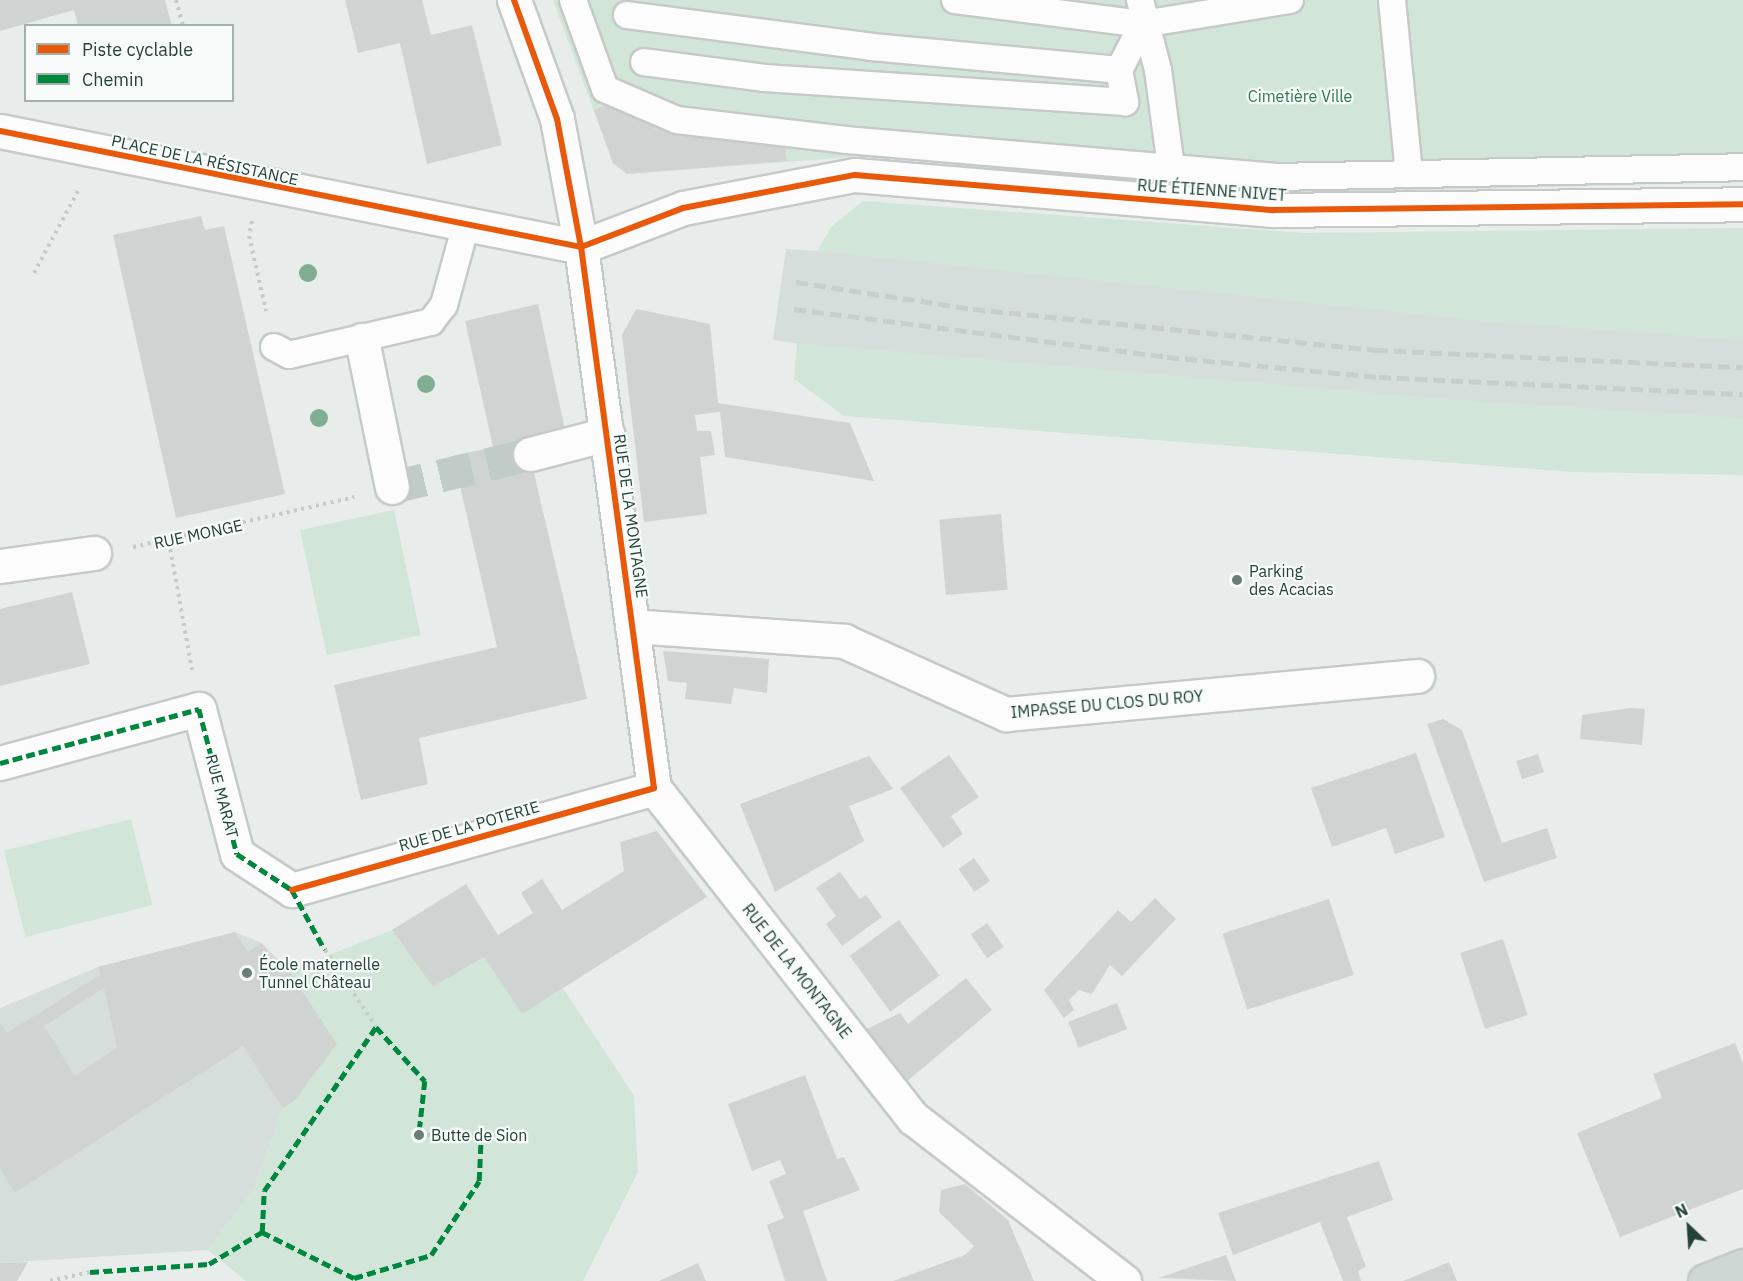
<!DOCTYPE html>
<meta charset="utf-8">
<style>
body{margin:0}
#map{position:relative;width:1743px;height:1281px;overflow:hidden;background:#e8edeb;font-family:"IBM Plex Sans",sans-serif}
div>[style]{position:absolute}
.built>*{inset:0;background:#d6dedb}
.green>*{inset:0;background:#d1e6d8;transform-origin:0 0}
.building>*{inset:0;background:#cfd4d2;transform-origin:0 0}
.street-tunnel>*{height:33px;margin-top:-16.5px;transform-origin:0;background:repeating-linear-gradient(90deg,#c1cbc8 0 33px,transparent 0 49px)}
.path>*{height:4px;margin-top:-2px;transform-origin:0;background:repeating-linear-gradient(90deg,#c3ccca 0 3px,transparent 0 7.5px)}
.roads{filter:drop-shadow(2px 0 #c5cac8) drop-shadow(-2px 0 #c5cac8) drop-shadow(0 2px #c5cac8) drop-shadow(0 -2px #c5cac8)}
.lane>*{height:26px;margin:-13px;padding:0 13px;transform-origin:13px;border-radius:13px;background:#fcfcfc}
.street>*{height:33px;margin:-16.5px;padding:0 16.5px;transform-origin:16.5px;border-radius:16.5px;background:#fcfcfc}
.primary>*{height:33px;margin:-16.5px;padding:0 16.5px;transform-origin:16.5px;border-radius:16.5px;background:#cfd7d5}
.rail>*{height:4.5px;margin-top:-2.25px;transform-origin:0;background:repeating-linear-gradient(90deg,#c9cdcc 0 12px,transparent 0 18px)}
.quiet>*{height:4.5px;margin-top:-2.25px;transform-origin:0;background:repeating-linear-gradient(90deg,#00873e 0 9px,transparent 0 13.5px)}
.cycleway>*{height:6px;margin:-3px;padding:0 3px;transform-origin:3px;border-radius:3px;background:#e8590c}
.trees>*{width:18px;height:18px;margin:-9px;border-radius:50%;background:#81ae93}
.dots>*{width:16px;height:16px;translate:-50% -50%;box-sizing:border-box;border:3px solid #f7fbf9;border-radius:50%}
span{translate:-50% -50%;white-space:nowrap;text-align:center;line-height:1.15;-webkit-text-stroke:4.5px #f7fbf9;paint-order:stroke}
.park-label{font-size:16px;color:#2d7a4b}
.street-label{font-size:16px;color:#24423a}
.poi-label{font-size:16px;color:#24423a}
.left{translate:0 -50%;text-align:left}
.legend{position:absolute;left:24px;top:24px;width:210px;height:78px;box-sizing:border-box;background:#f7fbf9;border:2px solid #a3b1ad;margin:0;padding:8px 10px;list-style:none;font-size:18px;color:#24423a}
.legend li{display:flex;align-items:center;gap:12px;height:30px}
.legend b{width:30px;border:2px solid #a3b1ad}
.north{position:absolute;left:1659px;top:1197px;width:60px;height:60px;-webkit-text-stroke:4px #f7fbf9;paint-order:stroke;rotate:335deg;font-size:16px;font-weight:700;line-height:24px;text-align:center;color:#24423a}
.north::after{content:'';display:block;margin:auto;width:21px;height:27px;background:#24423a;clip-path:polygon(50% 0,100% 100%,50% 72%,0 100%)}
</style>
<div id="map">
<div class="built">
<i style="clip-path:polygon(786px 249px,1743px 313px,1743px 438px,1163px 399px,773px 340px)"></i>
<i style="clip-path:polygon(235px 932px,262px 943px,289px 971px,337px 1044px,283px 1108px,254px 1189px,208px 1250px,0 1263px,0 1008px,98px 967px)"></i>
</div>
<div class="green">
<i style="clip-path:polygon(553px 0,1743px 0,1743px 182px,1273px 194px,865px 156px,627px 174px,613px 163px)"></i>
<i style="clip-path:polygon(863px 201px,1304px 233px,1743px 228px,1743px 340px,1492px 322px,817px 251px,832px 226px)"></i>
<i style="clip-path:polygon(797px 343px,1444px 399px,1743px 418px,1743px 475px,1573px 472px,844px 416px,794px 379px)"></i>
<i style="left:394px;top:510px;width:128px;height:96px;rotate:78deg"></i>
<i style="left:131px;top:819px;width:89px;height:131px;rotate:76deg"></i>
<i style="clip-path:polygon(392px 930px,433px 987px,484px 957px,522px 1014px,563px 988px,634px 1096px,638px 1172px,583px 1281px,246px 1281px,208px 1250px,254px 1189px,283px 1108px,337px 1044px,289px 971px)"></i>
</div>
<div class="building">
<i style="clip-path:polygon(0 0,165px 0,172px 26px,78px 26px,74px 10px,0 31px)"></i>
<i style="clip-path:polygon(345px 0,422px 0,431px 35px,472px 25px,502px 145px,427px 164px,400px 43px,358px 53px)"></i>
<i style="clip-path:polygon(614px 102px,649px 111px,655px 129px,784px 140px,787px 161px,627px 174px,613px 163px,594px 110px)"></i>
<i style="clip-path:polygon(201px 216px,205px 230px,224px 226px,285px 494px,176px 518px,113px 235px)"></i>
<i style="clip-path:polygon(538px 304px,565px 430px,526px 439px,587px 699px,419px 738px,428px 784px,361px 800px,334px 685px,497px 647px,453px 456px,493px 447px,465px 321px)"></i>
<i style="clip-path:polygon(636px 309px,710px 324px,718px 403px,850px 423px,874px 481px,725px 457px,720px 412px,695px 415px,697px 431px,711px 431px,715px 455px,700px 457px,707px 514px,644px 522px,622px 335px)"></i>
<i style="left:1001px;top:514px;width:76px;height:62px;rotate:85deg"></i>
<i style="clip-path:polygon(72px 592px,90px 664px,0 686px,0 609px)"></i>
<i style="clip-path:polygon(663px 651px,769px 659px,767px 693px,734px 688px,731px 704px,685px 699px,687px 683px,668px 681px)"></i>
<i style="clip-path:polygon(1630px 708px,1645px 709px,1642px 745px,1580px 739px,1582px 715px)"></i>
<i style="clip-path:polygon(1443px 719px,1462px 730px,1502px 843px,1547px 828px,1557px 858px,1484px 882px,1427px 724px)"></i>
<i style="clip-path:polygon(1416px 753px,1445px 837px,1395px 854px,1386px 828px,1332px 847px,1311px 788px)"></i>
<i style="left:1538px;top:754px;width:19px;height:23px;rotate:72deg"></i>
<i style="clip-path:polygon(949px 755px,979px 797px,951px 816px,963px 834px,943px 848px,900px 788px)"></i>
<i style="clip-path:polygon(869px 756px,893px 789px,849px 806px,864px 841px,775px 892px,740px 804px)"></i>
<i style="clip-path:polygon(657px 831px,707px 897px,522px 1014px,484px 957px,433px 987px,392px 930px,466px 884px,498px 935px,533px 913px,521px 893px,542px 879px,562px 910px,624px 871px,620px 842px)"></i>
<i style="left:974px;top:858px;width:28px;height:19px;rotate:55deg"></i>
<i style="clip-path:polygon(840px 872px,860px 899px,866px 895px,882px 917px,842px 946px,826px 924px,836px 916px,816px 888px)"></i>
<i style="clip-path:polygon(1155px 898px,1176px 919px,1122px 976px,1110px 965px,1092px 994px,1079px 990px,1069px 1000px,1074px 1010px,1064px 1018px,1044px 990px,1118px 910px,1131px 922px)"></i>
<i style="left:1329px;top:899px;width:80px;height:112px;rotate:72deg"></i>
<i style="left:899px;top:920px;width:69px;height:61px;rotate:54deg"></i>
<i style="left:987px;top:923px;width:29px;height:20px;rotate:55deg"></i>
<i style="clip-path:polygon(evenodd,235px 932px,248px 952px,262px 943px,283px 975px,289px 971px,337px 1044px,294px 1101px,283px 1108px,243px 1046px,15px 1193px,0 1169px,0 1023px,7px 1033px,100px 975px,98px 967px,235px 932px,104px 988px,117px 1048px,75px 1076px,44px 1026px,104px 988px)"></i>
<i style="left:1503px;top:939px;width:80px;height:45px;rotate:72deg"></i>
<i style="clip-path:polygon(966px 978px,992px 1010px,905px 1083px,865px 1030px,900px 1013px,908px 1024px)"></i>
<i style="left:1117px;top:1003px;width:28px;height:52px;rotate:69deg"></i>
<i style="clip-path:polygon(1735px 1043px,1743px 1063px,1743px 1189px,1620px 1237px,1577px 1133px,1662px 1098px,1653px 1074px)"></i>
<i style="clip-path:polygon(805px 1075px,837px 1159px,844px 1157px,860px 1190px,803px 1211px,827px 1281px,785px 1281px,767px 1225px,784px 1218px,769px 1181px,786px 1174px,780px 1160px,752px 1171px,728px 1104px)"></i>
<i style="clip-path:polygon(1379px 1161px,1393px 1200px,1347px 1217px,1366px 1267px,1358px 1271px,1361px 1281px,1343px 1281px,1320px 1222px,1233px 1255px,1218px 1213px)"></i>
<i style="clip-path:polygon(965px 1184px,1008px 1220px,1034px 1281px,893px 1281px,965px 1255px,974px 1246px,939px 1212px,941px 1190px)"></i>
<i style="clip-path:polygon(1226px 1255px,1236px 1281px,1158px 1278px)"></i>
<i style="clip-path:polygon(28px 1262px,17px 1281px,0 1281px,0 1263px)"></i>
<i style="clip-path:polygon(1449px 1262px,1457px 1281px,1403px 1281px)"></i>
<i style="clip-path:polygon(698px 1263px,706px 1281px,659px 1281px)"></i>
</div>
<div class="street-tunnel">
<i style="left:392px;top:487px;width:142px;rotate:-13.4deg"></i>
</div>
<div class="path">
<i style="left:176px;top:0;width:27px;rotate:75deg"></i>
<i style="left:252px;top:221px;width:15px;rotate:101deg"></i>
<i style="left:249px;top:236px;width:77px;rotate:77.2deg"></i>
<i style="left:34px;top:273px;width:95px;rotate:-61.8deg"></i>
<i style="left:169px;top:542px;width:130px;rotate:79.8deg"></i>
<i style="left:133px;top:547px;width:227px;rotate:-12.7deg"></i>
<i style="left:325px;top:950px;width:92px;rotate:56.5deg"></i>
<i style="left:419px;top:1135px;width:62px"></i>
<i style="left:50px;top:1281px;width:41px;rotate:-12.7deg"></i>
</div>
<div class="roads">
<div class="lane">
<i style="left:573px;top:0;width:95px;rotate:70.2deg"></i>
<i style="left:605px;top:89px;width:78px;rotate:23.3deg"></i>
<i style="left:677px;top:120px;width:170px;rotate:6.7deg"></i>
<i style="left:846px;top:140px;width:431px;rotate:4.9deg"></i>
<i style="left:1275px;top:177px;width:468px;rotate:-1.2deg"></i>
<i style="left:955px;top:0;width:190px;rotate:7.3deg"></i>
<i style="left:1143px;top:24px;width:149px;rotate:-9.3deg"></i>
<i style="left:1140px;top:0;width:72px;rotate:75.6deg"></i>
<i style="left:1158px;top:70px;width:99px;rotate:82.4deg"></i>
<i style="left:1392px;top:0;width:175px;rotate:84.4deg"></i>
<i style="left:627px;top:15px;width:247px;rotate:7.4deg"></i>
<i style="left:872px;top:47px;width:248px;rotate:5.3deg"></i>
<i style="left:1119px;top:70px;width:33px;rotate:79deg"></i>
<i style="left:1125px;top:102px;width:361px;rotate:-176.2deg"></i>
<i style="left:765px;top:78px;width:122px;rotate:-172.5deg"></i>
<i style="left:1119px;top:70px;width:52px;rotate:-62.4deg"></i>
<i style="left:274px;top:347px;width:17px;rotate:28deg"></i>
<i style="left:289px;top:355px;width:146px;rotate:-13.1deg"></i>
<i style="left:431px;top:322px;width:21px;rotate:-53deg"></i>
<i style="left:444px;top:305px;width:80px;rotate:-74.7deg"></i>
</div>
<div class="street">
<i style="left:514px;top:0;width:127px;rotate:70.1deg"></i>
<i style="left:557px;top:119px;width:130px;rotate:79.4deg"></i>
<i style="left:581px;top:247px;width:546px;rotate:82.32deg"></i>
<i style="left:654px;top:788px;width:420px;rotate:51.9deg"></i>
<i style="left:913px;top:1118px;width:267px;rotate:37.7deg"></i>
<i style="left:0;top:131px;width:592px;rotate:11.29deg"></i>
<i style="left:581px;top:247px;width:109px;rotate:-20.9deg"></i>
<i style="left:683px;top:208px;width:175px;rotate:-10.9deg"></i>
<i style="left:855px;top:175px;width:420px;rotate:4.8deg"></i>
<i style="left:1274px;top:210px;width:469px;rotate:-0.7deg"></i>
<i style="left:362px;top:340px;width:150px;rotate:78.5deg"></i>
<i style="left:530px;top:454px;width:80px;rotate:-14.6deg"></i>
<i style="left:0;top:566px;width:95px;rotate:-7.9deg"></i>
<i style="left:632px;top:626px;width:213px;rotate:4deg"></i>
<i style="left:844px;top:641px;width:178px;rotate:24.3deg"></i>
<i style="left:1006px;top:714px;width:413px;rotate:-5.3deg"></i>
<i style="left:0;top:763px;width:206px;rotate:-15.2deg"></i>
<i style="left:199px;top:709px;width:150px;rotate:75.3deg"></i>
<i style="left:237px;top:854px;width:66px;rotate:33.2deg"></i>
<i style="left:292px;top:890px;width:376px;rotate:-15.7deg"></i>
</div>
<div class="primary">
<i style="left:1705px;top:1281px;width:41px;rotate:-21.5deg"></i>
</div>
</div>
<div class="rail">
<i style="left:796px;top:282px;width:179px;rotate:8.7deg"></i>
<i style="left:973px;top:309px;width:405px;rotate:5.8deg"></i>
<i style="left:1376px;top:350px;width:367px;rotate:2.7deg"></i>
<i style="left:794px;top:309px;width:376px;rotate:7.3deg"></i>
<i style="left:1167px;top:357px;width:213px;rotate:5.4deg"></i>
<i style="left:1379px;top:377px;width:364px;rotate:2.7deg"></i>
</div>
<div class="quiet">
<i style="left:0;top:763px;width:206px;rotate:-15.2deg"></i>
<i style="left:199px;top:709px;width:150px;rotate:75.3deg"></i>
<i style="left:237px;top:854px;width:66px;rotate:33.2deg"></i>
<i style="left:292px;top:890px;width:68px;rotate:61.2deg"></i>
<i style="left:262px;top:1232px;width:41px;rotate:-87.2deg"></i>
<i style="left:264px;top:1191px;width:199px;rotate:-55.7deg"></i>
<i style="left:376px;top:1027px;width:73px;rotate:47.8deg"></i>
<i style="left:425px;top:1081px;width:54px;rotate:96.3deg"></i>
<i style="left:262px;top:1232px;width:103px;rotate:26.6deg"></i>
<i style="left:354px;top:1278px;width:80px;rotate:-16.6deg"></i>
<i style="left:431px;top:1255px;width:88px;rotate:-57deg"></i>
<i style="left:479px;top:1181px;width:46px;rotate:-87.5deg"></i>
<i style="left:90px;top:1272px;width:119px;rotate:-3.8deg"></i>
<i style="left:209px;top:1264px;width:62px;rotate:-31.1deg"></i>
</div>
<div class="cycleway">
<i style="left:0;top:131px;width:592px;rotate:11.29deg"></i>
<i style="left:581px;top:247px;width:109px;rotate:-20.9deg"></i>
<i style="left:683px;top:208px;width:175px;rotate:-10.9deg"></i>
<i style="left:855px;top:175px;width:420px;rotate:4.8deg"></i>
<i style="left:1274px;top:210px;width:469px;rotate:-0.7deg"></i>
<i style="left:292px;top:890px;width:376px;rotate:-15.7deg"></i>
<i style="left:654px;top:788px;width:546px;rotate:-97.68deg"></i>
<i style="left:581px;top:247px;width:130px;rotate:-100.6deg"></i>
<i style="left:557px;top:119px;width:127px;rotate:-109.9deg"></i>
</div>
<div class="trees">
<i style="left:308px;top:273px"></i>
<i style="left:426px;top:384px"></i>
<i style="left:319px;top:418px"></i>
</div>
<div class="dots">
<i style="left:1237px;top:580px;background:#697e78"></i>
<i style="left:247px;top:973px;background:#697e78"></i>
<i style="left:419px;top:1135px;background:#697e78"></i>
</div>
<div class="park-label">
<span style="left:1300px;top:96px">Cimetière Ville</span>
</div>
<div class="street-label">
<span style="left:205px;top:160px;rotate:12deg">PLACE DE LA RÉSISTANCE</span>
<span style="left:1212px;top:190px;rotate:4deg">RUE ÉTIENNE NIVET</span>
<span style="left:631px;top:516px;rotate:82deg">RUE DE LA MONTAGNE</span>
<span style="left:198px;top:534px;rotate:-12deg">RUE MONGE</span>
<span style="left:1107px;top:704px;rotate:-5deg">IMPASSE DU CLOS DU ROY</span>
<span style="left:222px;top:796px;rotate:75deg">RUE MARAT</span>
<span style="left:469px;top:826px;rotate:-16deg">RUE DE LA POTERIE</span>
<span style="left:797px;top:971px;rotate:52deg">RUE DE LA MONTAGNE</span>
</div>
<div class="poi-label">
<span class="left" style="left:1249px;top:580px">Parking<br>des Acacias</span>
<span class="left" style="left:259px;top:973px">École maternelle<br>Tunnel Château</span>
<span class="left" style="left:431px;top:1135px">Butte de Sion</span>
</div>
<ul class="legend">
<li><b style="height:8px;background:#e8590c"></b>Piste cyclable</li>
<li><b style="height:8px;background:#00873e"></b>Chemin</li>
</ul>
<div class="north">N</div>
</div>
